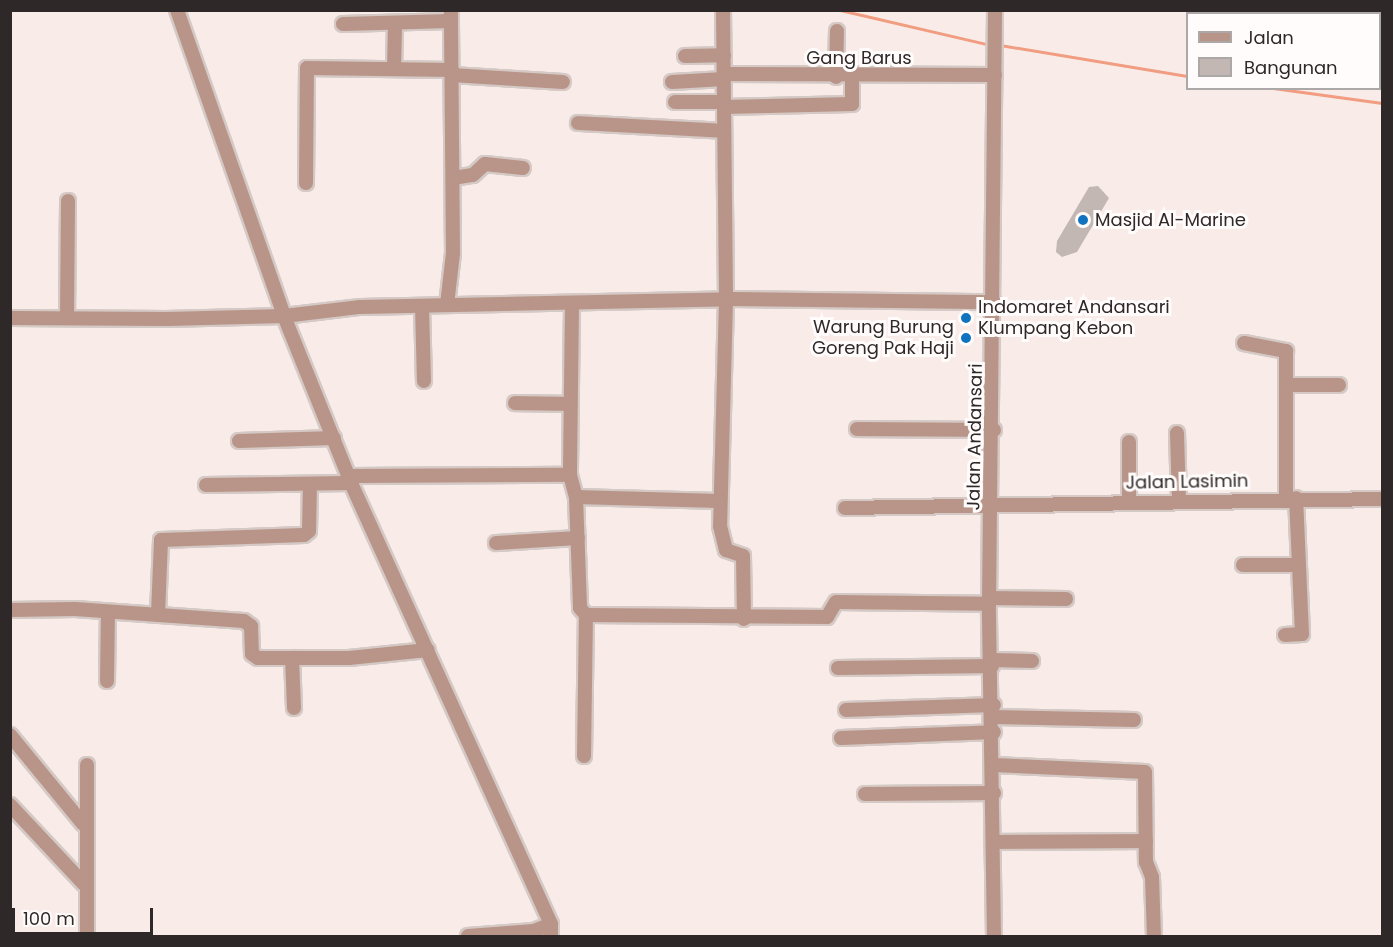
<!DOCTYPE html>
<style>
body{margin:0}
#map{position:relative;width:1393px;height:947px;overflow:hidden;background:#f9ece8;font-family:Poppins,sans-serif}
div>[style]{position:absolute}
.stream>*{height:3px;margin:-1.5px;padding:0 1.5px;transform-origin:1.5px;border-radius:1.5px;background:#f19d81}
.building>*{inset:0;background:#c3b7b3}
.roads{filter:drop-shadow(2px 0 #d4c9c5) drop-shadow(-2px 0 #d4c9c5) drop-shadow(0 2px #d4c9c5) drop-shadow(0 -2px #d4c9c5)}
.minor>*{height:14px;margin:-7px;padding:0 7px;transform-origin:7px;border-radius:7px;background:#b99488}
.dots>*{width:16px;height:16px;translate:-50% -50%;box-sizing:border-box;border:3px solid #fffcfb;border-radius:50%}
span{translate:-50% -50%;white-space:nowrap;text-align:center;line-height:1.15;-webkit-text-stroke:6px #fffcfb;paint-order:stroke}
.street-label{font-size:18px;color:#2e2928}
.poi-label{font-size:18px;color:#2e2928}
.left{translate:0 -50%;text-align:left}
.right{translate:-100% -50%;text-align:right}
.frame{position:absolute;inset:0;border:12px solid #2e2928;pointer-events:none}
.legend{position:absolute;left:1186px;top:12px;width:195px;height:78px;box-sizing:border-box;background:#fffcfb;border:2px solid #aba8a7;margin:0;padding:8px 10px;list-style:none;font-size:18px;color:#2e2928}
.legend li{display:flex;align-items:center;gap:12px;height:30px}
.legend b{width:30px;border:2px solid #aba8a7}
.scale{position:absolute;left:12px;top:908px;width:141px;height:27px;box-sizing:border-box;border:3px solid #2e2928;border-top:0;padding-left:8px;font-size:18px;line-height:21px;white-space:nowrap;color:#2e2928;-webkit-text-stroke:4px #fffcfb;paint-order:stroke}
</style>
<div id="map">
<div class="stream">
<i style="left:840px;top:10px;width:154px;rotate:13.1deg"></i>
<i style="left:1000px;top:45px;width:191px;rotate:9.4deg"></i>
<i style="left:1273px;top:88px;width:110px;rotate:7.8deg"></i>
</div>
<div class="building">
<i style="clip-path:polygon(1098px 186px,1109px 198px,1077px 252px,1062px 257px,1056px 252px,1057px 241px,1089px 187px)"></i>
</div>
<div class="roads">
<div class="minor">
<i style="left:177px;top:10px;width:324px;rotate:70.7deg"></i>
<i style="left:284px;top:316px;width:180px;rotate:68.1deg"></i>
<i style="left:351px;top:483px;width:484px;rotate:65.6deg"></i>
<i style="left:551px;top:924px;width:12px;rotate:90deg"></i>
<i style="left:723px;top:10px;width:290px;rotate:89.4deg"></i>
<i style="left:726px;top:300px;width:226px;rotate:91.5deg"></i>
<i style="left:720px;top:526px;width:25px;rotate:76deg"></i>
<i style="left:726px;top:550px;width:18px;rotate:19deg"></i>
<i style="left:743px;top:556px;width:63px;rotate:89.1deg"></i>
<i style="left:343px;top:24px;width:108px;rotate:-1.6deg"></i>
<i style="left:685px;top:56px;width:39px;rotate:-1deg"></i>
<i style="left:394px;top:69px;width:44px;rotate:-88.7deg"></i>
<i style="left:724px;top:74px;width:271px;rotate:0.2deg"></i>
<i style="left:452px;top:75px;width:111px;rotate:3.6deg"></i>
<i style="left:836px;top:77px;width:46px;rotate:-88.8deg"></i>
<i style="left:672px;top:82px;width:52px;rotate:-3.3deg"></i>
<i style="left:675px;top:102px;width:49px"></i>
<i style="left:724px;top:107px;width:128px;rotate:-1.3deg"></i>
<i style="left:852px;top:104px;width:26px;rotate:-90deg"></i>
<i style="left:578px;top:123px;width:146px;rotate:3.1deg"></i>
<i style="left:453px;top:178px;width:20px;rotate:-9deg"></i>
<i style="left:473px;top:175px;width:16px;rotate:-43deg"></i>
<i style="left:485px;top:164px;width:38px;rotate:6deg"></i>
<i style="left:306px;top:183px;width:115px;rotate:-89.5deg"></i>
<i style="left:307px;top:68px;width:145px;rotate:0.8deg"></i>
<i style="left:447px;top:305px;width:52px;rotate:-83.4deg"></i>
<i style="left:453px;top:253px;width:243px;rotate:-90.5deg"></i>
<i style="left:572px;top:305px;width:170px;rotate:90.7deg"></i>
<i style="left:570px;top:475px;width:23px;rotate:75deg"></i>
<i style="left:576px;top:497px;width:111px;rotate:87.9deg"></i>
<i style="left:580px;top:608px;width:9px;rotate:49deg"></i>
<i style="left:586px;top:615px;width:241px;rotate:0.5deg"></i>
<i style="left:827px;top:617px;width:17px;rotate:-59deg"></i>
<i style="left:836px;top:602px;width:153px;rotate:0.7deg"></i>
<i style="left:422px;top:306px;width:75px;rotate:88.5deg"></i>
<i style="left:10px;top:318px;width:157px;rotate:0.4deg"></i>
<i style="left:167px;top:319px;width:117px;rotate:-1.5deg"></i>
<i style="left:284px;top:316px;width:77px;rotate:-6.8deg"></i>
<i style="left:360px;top:307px;width:372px;rotate:-1.2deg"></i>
<i style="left:732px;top:299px;width:262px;rotate:0.7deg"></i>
<i style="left:67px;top:318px;width:117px;rotate:-89.5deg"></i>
<i style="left:1244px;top:343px;width:43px;rotate:10.8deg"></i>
<i style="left:1286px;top:351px;width:147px;rotate:90deg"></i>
<i style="left:1287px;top:385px;width:52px"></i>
<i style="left:515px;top:403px;width:55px;rotate:1deg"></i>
<i style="left:857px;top:429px;width:137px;rotate:0.4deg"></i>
<i style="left:1177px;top:433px;width:68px;rotate:88.3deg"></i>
<i style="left:239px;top:441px;width:95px;rotate:-1.8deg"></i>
<i style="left:1129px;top:442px;width:59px;rotate:90deg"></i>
<i style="left:349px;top:476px;width:221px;rotate:-0.3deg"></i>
<i style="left:206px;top:485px;width:145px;rotate:-0.8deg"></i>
<i style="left:576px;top:497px;width:144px;rotate:1.6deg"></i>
<i style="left:845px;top:508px;width:537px;rotate:-0.96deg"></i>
<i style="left:496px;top:543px;width:82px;rotate:-3.5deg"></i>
<i style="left:1243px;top:565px;width:55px"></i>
<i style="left:989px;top:598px;width:77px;rotate:0.7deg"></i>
<i style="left:10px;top:610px;width:65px;rotate:-0.9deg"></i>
<i style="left:75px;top:609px;width:169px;rotate:4.1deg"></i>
<i style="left:244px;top:621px;width:9px;rotate:36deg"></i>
<i style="left:251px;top:626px;width:28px;rotate:88deg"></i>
<i style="left:252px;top:654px;width:7px;rotate:34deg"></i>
<i style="left:258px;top:658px;width:91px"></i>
<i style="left:349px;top:658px;width:79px;rotate:-5.8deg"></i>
<i style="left:158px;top:615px;width:75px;rotate:-87.7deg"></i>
<i style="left:161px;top:540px;width:143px;rotate:-2deg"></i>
<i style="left:304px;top:535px;width:6px;rotate:-39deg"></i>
<i style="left:309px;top:531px;width:46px;rotate:-88.8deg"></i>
<i style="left:1285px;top:635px;width:17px;rotate:-3deg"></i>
<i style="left:1302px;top:634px;width:136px;rotate:-92.5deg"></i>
<i style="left:292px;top:658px;width:50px;rotate:87.7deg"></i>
<i style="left:992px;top:660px;width:40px;rotate:1.4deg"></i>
<i style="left:838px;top:668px;width:154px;rotate:-0.7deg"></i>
<i style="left:107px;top:681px;width:68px;rotate:-89.2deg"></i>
<i style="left:846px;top:710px;width:148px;rotate:-1.9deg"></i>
<i style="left:994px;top:717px;width:140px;rotate:1.2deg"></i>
<i style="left:10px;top:735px;width:115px;rotate:50.6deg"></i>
<i style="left:841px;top:738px;width:153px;rotate:-2.2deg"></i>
<i style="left:584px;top:756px;width:141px;rotate:-89.2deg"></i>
<i style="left:994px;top:765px;width:151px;rotate:2.7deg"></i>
<i style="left:1145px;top:772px;width:90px;rotate:89.4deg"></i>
<i style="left:1146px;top:862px;width:16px;rotate:68deg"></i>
<i style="left:1152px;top:877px;width:59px;rotate:88.1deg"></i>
<i style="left:865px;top:794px;width:129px;rotate:-0.4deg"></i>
<i style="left:10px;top:805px;width:108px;rotate:46.9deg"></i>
<i style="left:994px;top:842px;width:152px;rotate:-0.4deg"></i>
<i style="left:87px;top:936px;width:171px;rotate:-90deg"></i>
<i style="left:468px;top:936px;width:66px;rotate:-4.3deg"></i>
<i style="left:534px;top:931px;width:18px;rotate:-22deg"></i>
<i style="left:994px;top:936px;width:332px;rotate:-90.9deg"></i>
<i style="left:989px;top:604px;width:594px;rotate:-89.42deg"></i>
</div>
</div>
<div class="dots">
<i style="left:1083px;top:220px;background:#1073bf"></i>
<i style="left:966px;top:318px;background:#1073bf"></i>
<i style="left:966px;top:338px;background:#1073bf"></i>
</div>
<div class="street-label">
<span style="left:859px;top:58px">Gang Barus</span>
<span style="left:975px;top:437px;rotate:-89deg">Jalan Andansari</span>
<span style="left:1187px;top:482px;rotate:-1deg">Jalan Lasimin</span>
</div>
<div class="poi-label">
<span class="left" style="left:1095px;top:220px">Masjid Al-Marine</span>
<span class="left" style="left:978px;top:318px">Indomaret Andansari<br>Klumpang Kebon</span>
<span class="right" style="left:954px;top:338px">Warung Burung<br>Goreng Pak Haji</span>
</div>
<div class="frame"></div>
<ul class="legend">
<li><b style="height:8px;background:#b99488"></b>Jalan</li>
<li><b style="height:16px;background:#c3b7b3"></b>Bangunan</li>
</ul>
<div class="scale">100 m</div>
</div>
